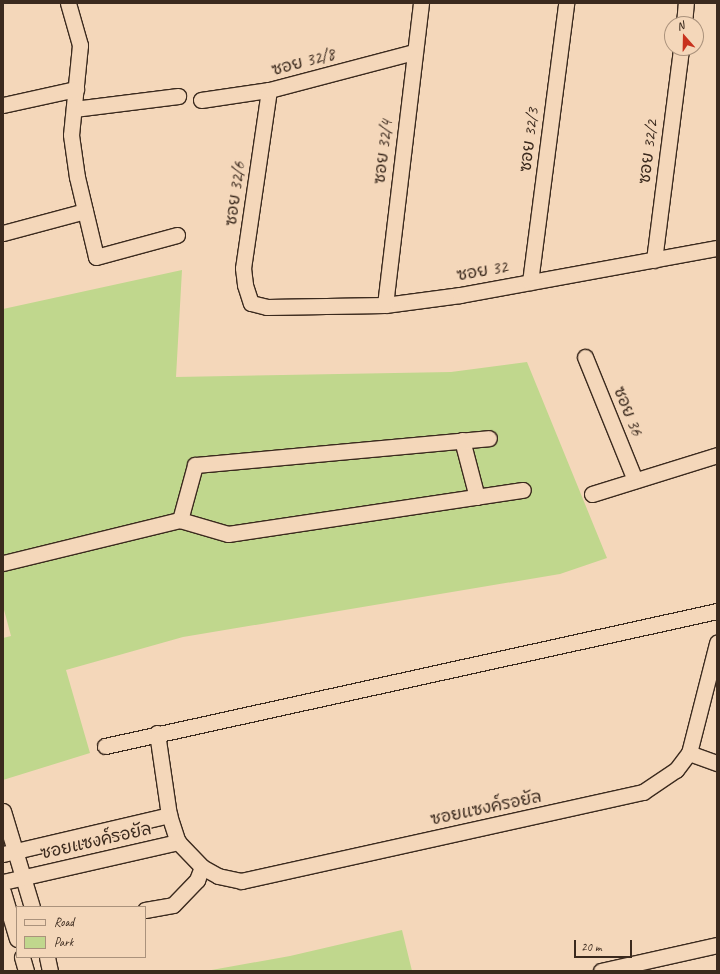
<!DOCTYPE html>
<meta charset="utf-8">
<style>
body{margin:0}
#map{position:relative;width:720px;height:974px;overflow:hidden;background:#f4d7ba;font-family:Caveat,"Playpen Sans Thai",sans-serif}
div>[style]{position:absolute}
.green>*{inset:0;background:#c0d78d}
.roads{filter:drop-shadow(1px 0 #3b2a1e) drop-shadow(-1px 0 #3b2a1e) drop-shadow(0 1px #3b2a1e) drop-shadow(0 -1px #3b2a1e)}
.minor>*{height:15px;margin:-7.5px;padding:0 7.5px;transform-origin:7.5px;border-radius:7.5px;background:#f4d7ba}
span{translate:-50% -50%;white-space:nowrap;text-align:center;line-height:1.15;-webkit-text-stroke:3px #f4d7ba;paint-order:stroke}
.street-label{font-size:17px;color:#3b2a1e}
.frame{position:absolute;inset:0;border:4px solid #3b2a1e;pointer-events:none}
.legend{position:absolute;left:16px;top:906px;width:130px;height:52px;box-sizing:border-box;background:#f4d7ba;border:1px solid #aa927c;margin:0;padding:5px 7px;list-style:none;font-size:12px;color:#3b2a1e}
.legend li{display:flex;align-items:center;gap:8px;height:20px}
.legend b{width:20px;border:1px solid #aa927c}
.north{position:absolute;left:664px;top:16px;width:40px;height:40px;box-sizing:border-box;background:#f4d7ba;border:1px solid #aa927c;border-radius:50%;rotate:340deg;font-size:11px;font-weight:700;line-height:16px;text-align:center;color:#3b2a1e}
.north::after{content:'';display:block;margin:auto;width:14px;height:18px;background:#c8321e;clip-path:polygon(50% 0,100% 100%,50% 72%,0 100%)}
.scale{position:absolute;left:574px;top:940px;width:58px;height:18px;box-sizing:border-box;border:2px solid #3b2a1e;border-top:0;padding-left:5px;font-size:12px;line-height:14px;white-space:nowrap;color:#3b2a1e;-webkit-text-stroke:3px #f4d7ba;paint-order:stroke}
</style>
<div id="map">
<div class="green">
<i style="clip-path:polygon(182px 270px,176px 377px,451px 372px,527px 362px,607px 558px,560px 574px,183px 637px,66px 670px,90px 753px,3px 780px,3px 638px,11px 636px,3px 606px,3px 309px)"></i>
<i style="clip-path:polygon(402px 930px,412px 971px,206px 971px,290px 956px)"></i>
</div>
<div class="roads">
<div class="minor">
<i style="left:68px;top:3px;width:44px;rotate:74.1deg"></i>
<i style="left:80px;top:45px;width:90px;rotate:95.7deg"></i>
<i style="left:71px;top:135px;width:42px;rotate:81.9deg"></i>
<i style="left:77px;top:177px;width:82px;rotate:76.6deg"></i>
<i style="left:96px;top:257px;width:84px;rotate:-15.2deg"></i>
<i style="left:684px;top:24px;width:21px;rotate:-85deg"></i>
<i style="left:269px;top:90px;width:180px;rotate:98.3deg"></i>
<i style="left:243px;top:268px;width:17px;rotate:83deg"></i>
<i style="left:245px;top:285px;width:19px;rotate:72deg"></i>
<i style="left:251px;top:303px;width:16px;rotate:14deg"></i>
<i style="left:267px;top:307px;width:118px;rotate:-1deg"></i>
<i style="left:385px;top:305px;width:76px;rotate:-7.6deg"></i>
<i style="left:460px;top:295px;width:261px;rotate:-10.4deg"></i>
<i style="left:201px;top:100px;width:69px;rotate:-8.4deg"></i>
<i style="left:269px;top:90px;width:150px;rotate:-14.7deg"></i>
<i style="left:3px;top:105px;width:75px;rotate:-12.4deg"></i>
<i style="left:74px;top:109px;width:105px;rotate:-7.1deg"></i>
<i style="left:3px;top:233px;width:85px;rotate:-15deg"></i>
<i style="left:654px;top:260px;width:214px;rotate:-82.7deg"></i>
<i style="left:530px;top:282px;width:281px;rotate:-82.6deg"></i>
<i style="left:385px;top:305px;width:304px;rotate:-83.2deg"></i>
<i style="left:585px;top:357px;width:133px;rotate:67.9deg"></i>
<i style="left:462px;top:440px;width:59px;rotate:75.3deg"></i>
<i style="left:592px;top:494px;width:131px;rotate:-17.3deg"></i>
<i style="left:180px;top:520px;width:50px;rotate:16.3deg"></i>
<i style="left:228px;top:534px;width:298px;rotate:-8.5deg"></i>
<i style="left:3px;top:563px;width:182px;rotate:-13.7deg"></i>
<i style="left:180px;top:520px;width:57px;rotate:-74.7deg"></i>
<i style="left:195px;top:465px;width:295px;rotate:-5.2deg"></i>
<i style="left:157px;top:733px;width:83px;rotate:81.7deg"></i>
<i style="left:169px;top:815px;width:28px;rotate:72deg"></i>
<i style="left:178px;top:842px;width:35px;rotate:46deg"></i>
<i style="left:202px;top:867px;width:18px;rotate:29deg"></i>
<i style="left:218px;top:876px;width:24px;rotate:12deg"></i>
<i style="left:241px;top:881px;width:412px;rotate:-12.5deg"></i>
<i style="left:643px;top:792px;width:40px;rotate:-34deg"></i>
<i style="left:676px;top:770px;width:21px;rotate:-53deg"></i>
<i style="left:689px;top:753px;width:114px;rotate:-75.7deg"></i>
<i style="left:105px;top:746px;width:627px;rotate:-12.44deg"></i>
<i style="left:689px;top:753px;width:30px;rotate:20deg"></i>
<i style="left:3px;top:811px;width:100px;rotate:73.2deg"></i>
<i style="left:3px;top:854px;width:171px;rotate:-13.2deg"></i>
<i style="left:3px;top:882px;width:180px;rotate:-12.9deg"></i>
<i style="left:3px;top:892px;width:49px;rotate:73.4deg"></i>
<i style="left:145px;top:910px;width:28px;rotate:-10deg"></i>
<i style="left:173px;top:905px;width:35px;rotate:-46deg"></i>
<i style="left:197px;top:880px;width:14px;rotate:-69deg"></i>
<i style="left:22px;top:957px;width:15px;rotate:74deg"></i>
<i style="left:47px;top:957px;width:14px;rotate:78deg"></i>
<i style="left:601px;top:971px;width:119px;rotate:-12.6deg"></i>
</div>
</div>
<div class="street-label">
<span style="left:303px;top:62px;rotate:-15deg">ซอย 32/8</span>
<span style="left:529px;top:140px;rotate:-83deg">ซอย 32/3</span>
<span style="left:383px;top:152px;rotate:-83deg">ซอย 32/4</span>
<span style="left:648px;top:152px;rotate:-83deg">ซอย 32/2</span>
<span style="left:235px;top:194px;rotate:-82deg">ซอย 32/6</span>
<span style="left:482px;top:271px;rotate:-10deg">ซอย 32</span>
<span style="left:628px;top:411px;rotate:68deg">ซอย 36</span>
<span style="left:486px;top:808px;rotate:-12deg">ซอยแซงค์รอยัล</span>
<span style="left:96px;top:841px;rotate:-13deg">ซอยแซงค์รอยัล</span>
</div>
<div class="frame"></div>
<ul class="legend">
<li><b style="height:5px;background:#f4d7ba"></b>Road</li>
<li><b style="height:11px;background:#c0d78d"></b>Park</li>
</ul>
<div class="north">N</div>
<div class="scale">20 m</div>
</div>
